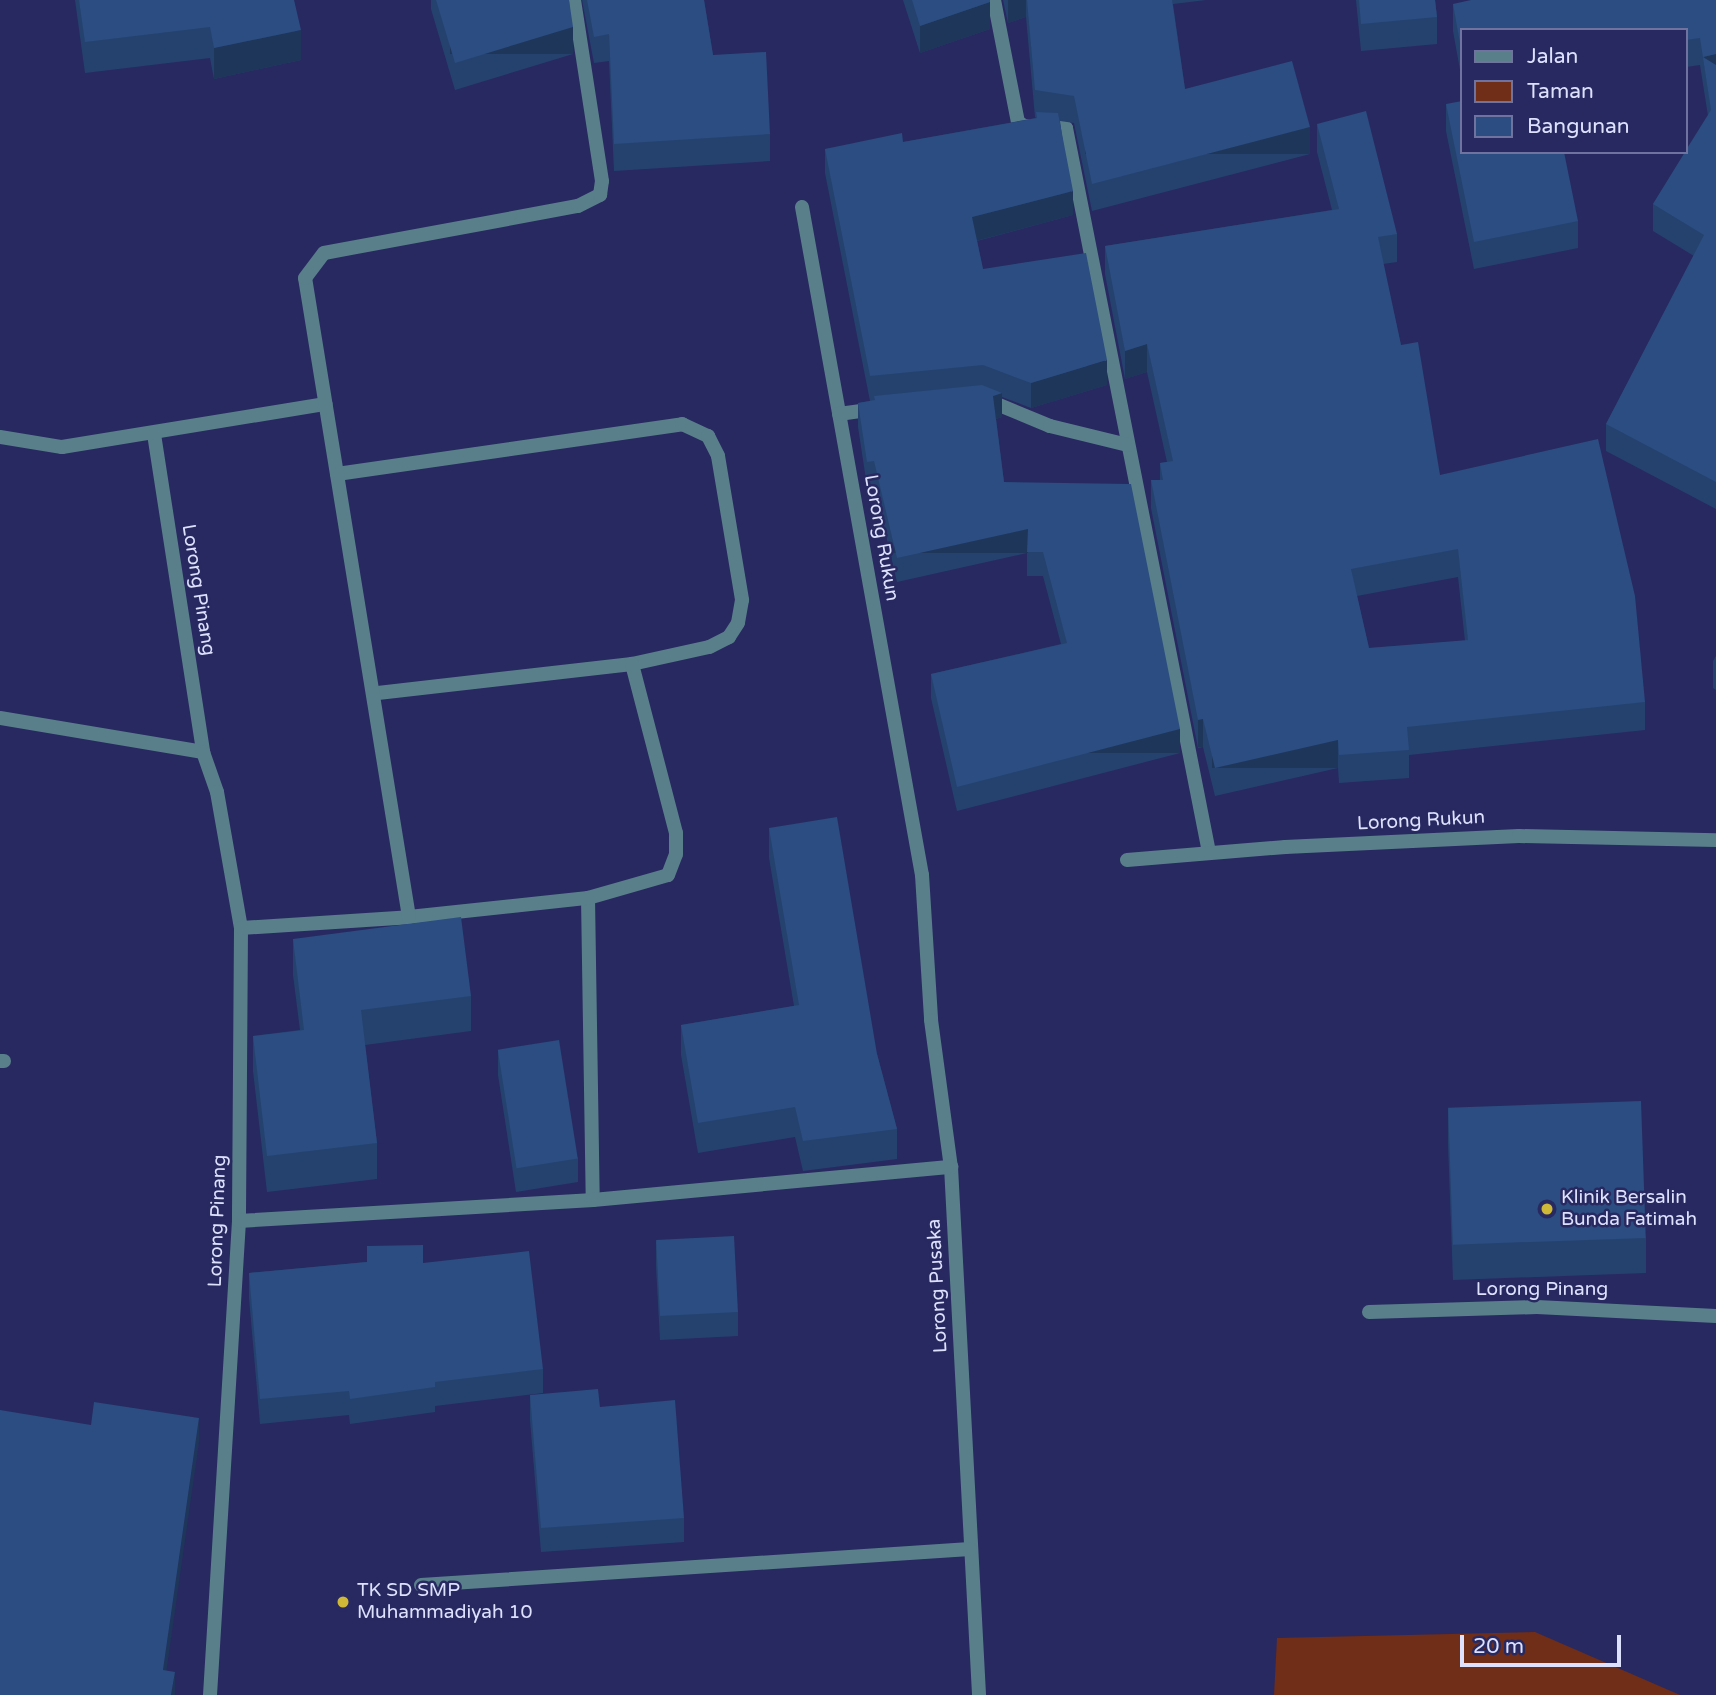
<!DOCTYPE html>
<style>
body{margin:0}
#map{position:relative;width:1716px;height:1695px;overflow:hidden;background:#282960;font-family:"Varela Round",sans-serif}
div>[style]{position:absolute}
.green>*{inset:0;background:#702d17}
.minor>*{height:14px;margin:-7px;padding:0 7px;transform-origin:7px;border-radius:7px;background:#597f8b}
.wall>*{inset:0;background:#25426f}
.shaded-wall>*{inset:0;background:#1e365a;transform-origin:0 0}
.building>*{inset:0;background:#2b4d81;transform-origin:0 0}
.dots>*{width:19px;height:19px;translate:-50% -50%;box-sizing:border-box;border:4px solid #282960;border-radius:50%}
span{translate:-50% -50%;white-space:nowrap;text-align:center;line-height:1.15;-webkit-text-stroke:5px #282960;paint-order:stroke}
.street-label{font-size:19px;color:#dde1fd}
.poi-label{font-size:19px;color:#dde1fd}
.left{translate:0 -50%;text-align:left}
.legend{position:absolute;left:1460px;top:28px;width:228px;height:126px;box-sizing:border-box;background:#282960;border:2px solid #70739f;margin:0;padding:9px 12px;list-style:none;font-size:21px;color:#dde1fd}
.legend li{display:flex;align-items:center;gap:14px;height:35px}
.legend b{width:35px;border:2px solid #70739f}
.scale{position:absolute;left:1460px;top:1635px;width:161px;height:32px;box-sizing:border-box;border:4px solid #dde1fd;border-top:0;padding-left:9px;font-size:21px;line-height:24px;white-space:nowrap;color:#dde1fd;-webkit-text-stroke:5px #282960;paint-order:stroke}
</style>
<div id="map">
<div class="green">
<i style="clip-path:polygon(1535px 1632px,1680px 1695px,1274px 1695px,1277px 1638px)"></i>
</div>
<div class="minor">
<i style="left:994px;top:0;width:124px;rotate:78.9deg"></i>
<i style="left:1018px;top:122px;width:7px;rotate:34deg"></i>
<i style="left:1024px;top:126px;width:42px;rotate:2.7deg"></i>
<i style="left:1066px;top:128px;width:738px;rotate:78.83deg"></i>
<i style="left:802px;top:207px;width:679px;rotate:79.82deg"></i>
<i style="left:922px;top:875px;width:145px;rotate:86.4deg"></i>
<i style="left:931px;top:1020px;width:148px;rotate:82.3deg"></i>
<i style="left:951px;top:1167px;width:529px;rotate:86.96deg"></i>
<i style="left:987px;top:400px;width:68px;rotate:22.4deg"></i>
<i style="left:1050px;top:426px;width:80px;rotate:13.7deg"></i>
<i style="left:839px;top:414px;width:37px;rotate:-8deg"></i>
<i style="left:154px;top:434px;width:322px;rotate:81.2deg"></i>
<i style="left:0;top:437px;width:63px;rotate:9.2deg"></i>
<i style="left:62px;top:447px;width:267px;rotate:-9.3deg"></i>
<i style="left:337px;top:474px;width:349px;rotate:-8.2deg"></i>
<i style="left:682px;top:424px;width:29px;rotate:25deg"></i>
<i style="left:708px;top:436px;width:22px;rotate:63deg"></i>
<i style="left:718px;top:456px;width:146px;rotate:80.5deg"></i>
<i style="left:742px;top:600px;width:23px;rotate:100deg"></i>
<i style="left:738px;top:623px;width:17px;rotate:123deg"></i>
<i style="left:729px;top:637px;width:22px;rotate:153deg"></i>
<i style="left:709px;top:647px;width:79px;rotate:167.6deg"></i>
<i style="left:632px;top:664px;width:258px;rotate:173.5deg"></i>
<i style="left:0;top:718px;width:206px;rotate:9.5deg"></i>
<i style="left:203px;top:752px;width:42px;rotate:70.7deg"></i>
<i style="left:217px;top:792px;width:138px;rotate:80deg"></i>
<i style="left:241px;top:928px;width:293px;rotate:90.4deg"></i>
<i style="left:239px;top:1221px;width:475px;rotate:93.5deg"></i>
<i style="left:1127px;top:860px;width:159px;rotate:-4.7deg"></i>
<i style="left:1285px;top:847px;width:234px;rotate:-2.7deg"></i>
<i style="left:1519px;top:836px;width:197px;rotate:1.2deg"></i>
<i style="left:588px;top:898px;width:302px;rotate:89.1deg"></i>
<i style="left:409px;top:917px;width:180px;rotate:-6.1deg"></i>
<i style="left:588px;top:898px;width:83px;rotate:-16deg"></i>
<i style="left:668px;top:875px;width:22px;rotate:-69deg"></i>
<i style="left:676px;top:854px;width:21px;rotate:-90deg"></i>
<i style="left:676px;top:833px;width:175px;rotate:-104.6deg"></i>
<i style="left:241px;top:928px;width:168px;rotate:-3.7deg"></i>
<i style="left:409px;top:917px;width:647px;rotate:-99.24deg"></i>
<i style="left:305px;top:278px;width:31px;rotate:-53deg"></i>
<i style="left:324px;top:253px;width:258px;rotate:-10.5deg"></i>
<i style="left:578px;top:206px;width:25px;rotate:-27deg"></i>
<i style="left:600px;top:195px;width:14px;rotate:-82deg"></i>
<i style="left:602px;top:181px;width:183px;rotate:-98.8deg"></i>
<i style="left:0;top:1061px;width:4px"></i>
<i style="left:239px;top:1221px;width:355px;rotate:-3.4deg"></i>
<i style="left:593px;top:1200px;width:360px;rotate:-5.3deg"></i>
<i style="left:1369px;top:1312px;width:168px;rotate:-1.7deg"></i>
<i style="left:1537px;top:1307px;width:179px;rotate:2.9deg"></i>
<i style="left:421px;top:1585px;width:550px;rotate:-3.75deg"></i>
</div>
<div class="wall">
<i style="clip-path:polygon(75px 0,294px 0,301px 60px,214px 79px,210px 58px,85px 73px)"></i>
<i style="clip-path:polygon(431px 0,569px 0,573px 54px,455px 90px,431px 9px)"></i>
<i style="clip-path:polygon(582px 0,704px 0,713px 55px,770px 134px,770px 161px,614px 171px,609px 61px,594px 63px)"></i>
<i style="clip-path:polygon(903px 0,990px 0,990px 29px,920px 53px)"></i>
<i style="clip-path:polygon(1003px 0,1206px 0,1173px 4px,1185px 89px,1310px 154px,1092px 211px,1074px 123px,1060px 121px,1073px 215px,977px 241px,983px 269px,1107px 385px,1031px 408px,1002px 397px,1002px 417px,996px 419px,1004px 482px,1180px 753px,957px 811px,931px 698px,931px 674px,1061px 644px,1043px 576px,1027px 576px,1027px 553px,897px 582px,874px 485px,867px 486px,858px 427px,858px 403px,870px 401px,825px 173px,825px 149px,903px 142px,1036px 118px,1035px 117px,1026px 17px,1008px 23px)"></i>
<i style="clip-path:polygon(1356px 0,1435px 0,1437px 17px,1437px 44px,1361px 51px)"></i>
<i style="clip-path:polygon(1716px 0,1716px 509px,1606px 451px,1606px 424px,1694px 256px,1653px 231px,1653px 204px,1708px 116px,1700px 65px,1686px 67px,1686px 30px,1462px 30px,1462px 81px,1453px 31px,1453px 4px)"></i>
<i style="clip-path:polygon(1446px 104px,1578px 221px,1578px 248px,1474px 269px,1446px 131px)"></i>
<i style="clip-path:polygon(evenodd,1317px 124px,1397px 234px,1397px 262px,1383px 264px,1401px 345px,1440px 475px,1645px 702px,1645px 730px,1409px 755px,1409px 778px,1339px 783px,1338px 768px,1215px 796px,1203px 747px,1198px 748px,1151px 508px,1151px 480px,1160px 480px,1160px 463px,1167px 462px,1147px 372px,1125px 379px,1105px 274px,1105px 246px,1332px 210px,1317px 152px,1317px 124px,1458px 577px,1465px 641px,1369px 648px,1357px 596px,1458px 577px)"></i>
<i style="clip-path:polygon(1716px 656px,1716px 690px,1713px 688px,1713px 661px)"></i>
<i style="clip-path:polygon(769px 828px,877px 1054px,897px 1129px,897px 1159px,803px 1171px,795px 1137px,698px 1153px,681px 1055px,681px 1025px,794px 1006px,769px 858px)"></i>
<i style="clip-path:polygon(293px 939px,471px 996px,471px 1031px,365px 1045px,377px 1143px,377px 1179px,267px 1192px,253px 1071px,253px 1036px,300px 1030px,293px 975px)"></i>
<i style="clip-path:polygon(498px 1050px,578px 1158px,578px 1182px,516px 1192px,498px 1075px)"></i>
<i style="clip-path:polygon(1448px 1108px,1646px 1238px,1646px 1273px,1453px 1280px,1448px 1144px)"></i>
<i style="clip-path:polygon(656px 1241px,738px 1312px,738px 1336px,660px 1340px,656px 1266px)"></i>
<i style="clip-path:polygon(367px 1262px,423px 1263px,543px 1369px,543px 1393px,435px 1406px,435px 1412px,350px 1424px,349px 1415px,260px 1424px,249px 1298px,249px 1273px)"></i>
<i style="clip-path:polygon(530px 1395px,600px 1407px,684px 1518px,684px 1542px,541px 1552px,530px 1420px)"></i>
</div>
<div class="shaded-wall">
<i style="clip-path:polygon(1008px 0,1026px 0,1026px 17px,1008px 23px)"></i>
<i style="clip-path:polygon(990px 2px,990px 29px,920px 53px,920px 26px)"></i>
<i style="left:573px;top:27px;width:27px;height:123px;rotate:90deg"></i>
<i style="clip-path:polygon(301px 30px,301px 60px,214px 79px,214px 48px)"></i>
<i style="clip-path:polygon(1716px 54px,1716px 80px,1703px 57px)"></i>
<i style="left:1310px;top:127px;width:27px;height:225px;rotate:90deg"></i>
<i style="clip-path:polygon(1073px 191px,1073px 215px,972px 242px,972px 217px)"></i>
<i style="clip-path:polygon(1147px 344px,1147px 372px,1125px 379px,1125px 351px)"></i>
<i style="clip-path:polygon(1107px 360px,1107px 385px,1031px 408px,1031px 383px)"></i>
<i style="clip-path:polygon(1002px 393px,1002px 417px,993px 420px,993px 396px)"></i>
<i style="left:1028px;top:529px;width:24px;height:134px;rotate:90deg"></i>
<i style="left:1203px;top:719px;width:28px;height:5px;rotate:90deg"></i>
<i style="left:1180px;top:729px;width:24px;height:230px;rotate:90deg"></i>
<i style="left:1338px;top:740px;width:28px;height:126px;rotate:90deg"></i>
<i style="clip-path:polygon(199px 1418px,199px 1442px,163px 1695px,163px 1670px)"></i>
<i style="clip-path:polygon(175px 1672px,175px 1695px,171px 1695px)"></i>
</div>
<div class="building">
<i style="clip-path:polygon(79px 0,294px 0,301px 30px,214px 48px,210px 27px,85px 42px)"></i>
<i style="clip-path:polygon(436px 0,569px 0,573px 27px,455px 63px)"></i>
<i style="clip-path:polygon(587px 0,704px 0,713px 55px,766px 52px,770px 134px,614px 144px,609px 34px,594px 37px)"></i>
<i style="clip-path:polygon(912px 0,990px 0,990px 2px,920px 26px)"></i>
<i style="clip-path:polygon(1027px 0,1172px 0,1185px 89px,1292px 61px,1310px 127px,1092px 184px,1074px 96px,1035px 90px)"></i>
<i style="clip-path:polygon(1359px 0,1435px 0,1437px 17px,1361px 24px)"></i>
<i style="clip-path:polygon(1471px 0,1716px 0,1716px 54px,1703px 57px,1716px 65px,1716px 482px,1606px 424px,1704px 235px,1653px 204px,1685px 152px,1686px 152px,1686px 150px,1711px 110px,1700px 38px,1686px 40px,1686px 30px,1462px 30px,1462px 54px,1453px 4px)"></i>
<i style="clip-path:polygon(1462px 101px,1462px 152px,1564px 152px,1578px 221px,1474px 242px,1446px 104px)"></i>
<i style="clip-path:polygon(evenodd,1366px 111px,1397px 234px,1378px 237px,1401px 345px,1418px 342px,1440px 475px,1598px 439px,1635px 596px,1645px 702px,1407px 727px,1409px 750px,1339px 755px,1338px 740px,1215px 768px,1203px 719px,1198px 720px,1151px 480px,1163px 480px,1160px 463px,1173px 461px,1147px 344px,1125px 351px,1105px 246px,1339px 209px,1317px 124px,1366px 111px,1458px 549px,1468px 640px,1369px 648px,1351px 569px,1458px 549px)"></i>
<i style="clip-path:polygon(1036px 112px,1058px 113px,1073px 191px,972px 217px,983px 269px,1086px 253px,1107px 360px,1031px 383px,983px 365px,870px 376px,825px 149px,902px 133px,903px 142px,1037px 118px)"></i>
<i style="clip-path:polygon(982px 385px,1002px 393px,993px 396px,1004px 482px,1131px 484px,1180px 729px,957px 787px,931px 674px,1067px 643px,1043px 552px,1027px 552px,1028px 529px,897px 558px,874px 461px,867px 462px,858px 403px,875px 400px,874px 396px)"></i>
<i style="clip-path:polygon(837px 817px,877px 1054px,897px 1129px,803px 1141px,795px 1107px,698px 1123px,681px 1025px,799px 1005px,769px 828px)"></i>
<i style="clip-path:polygon(461px 917px,471px 996px,361px 1010px,377px 1143px,267px 1156px,253px 1036px,304px 1030px,293px 939px)"></i>
<i style="left:559px;top:1040px;width:120px;height:62px;rotate:81deg"></i>
<i style="left:1641px;top:1101px;width:137px;height:193px;rotate:88deg"></i>
<i style="left:734px;top:1236px;width:76px;height:78px;rotate:87deg"></i>
<i style="clip-path:polygon(423px 1245px,423px 1263px,529px 1251px,543px 1369px,435px 1382px,435px 1387px,350px 1399px,349px 1391px,260px 1399px,249px 1273px,367px 1262px,367px 1246px)"></i>
<i style="clip-path:polygon(598px 1389px,600px 1407px,675px 1400px,684px 1518px,541px 1528px,530px 1395px)"></i>
<i style="clip-path:polygon(94px 1402px,199px 1418px,163px 1670px,175px 1672px,171px 1695px,0 1695px,0 1410px,91px 1425px)"></i>
</div>
<div class="dots">
<i style="left:1547px;top:1209px;background:#cfb837"></i>
<i style="left:343px;top:1602px;background:#cfb837"></i>
</div>
<div class="street-label">
<span style="left:881px;top:538px;rotate:80deg">Lorong Rukun</span>
<span style="left:198px;top:590px;rotate:81deg">Lorong Pinang</span>
<span style="left:1421px;top:821px;rotate:-3deg">Lorong Rukun</span>
<span style="left:218px;top:1221px;rotate:-88deg">Lorong Pinang</span>
<span style="left:938px;top:1286px;rotate:-93deg">Lorong Pusaka</span>
<span style="left:1542px;top:1290px">Lorong Pinang</span>
</div>
<div class="poi-label">
<span class="left" style="left:1561px;top:1209px">Klinik Bersalin<br>Bunda Fatimah</span>
<span class="left" style="left:357px;top:1602px">TK SD SMP<br>Muhammadiyah 10</span>
</div>
<ul class="legend">
<li><b style="height:9px;background:#597f8b"></b>Jalan</li>
<li><b style="height:19px;background:#702d17"></b>Taman</li>
<li><b style="height:19px;background:#2b4d81"></b>Bangunan</li>
</ul>
<div class="scale">20 m</div>
</div>
